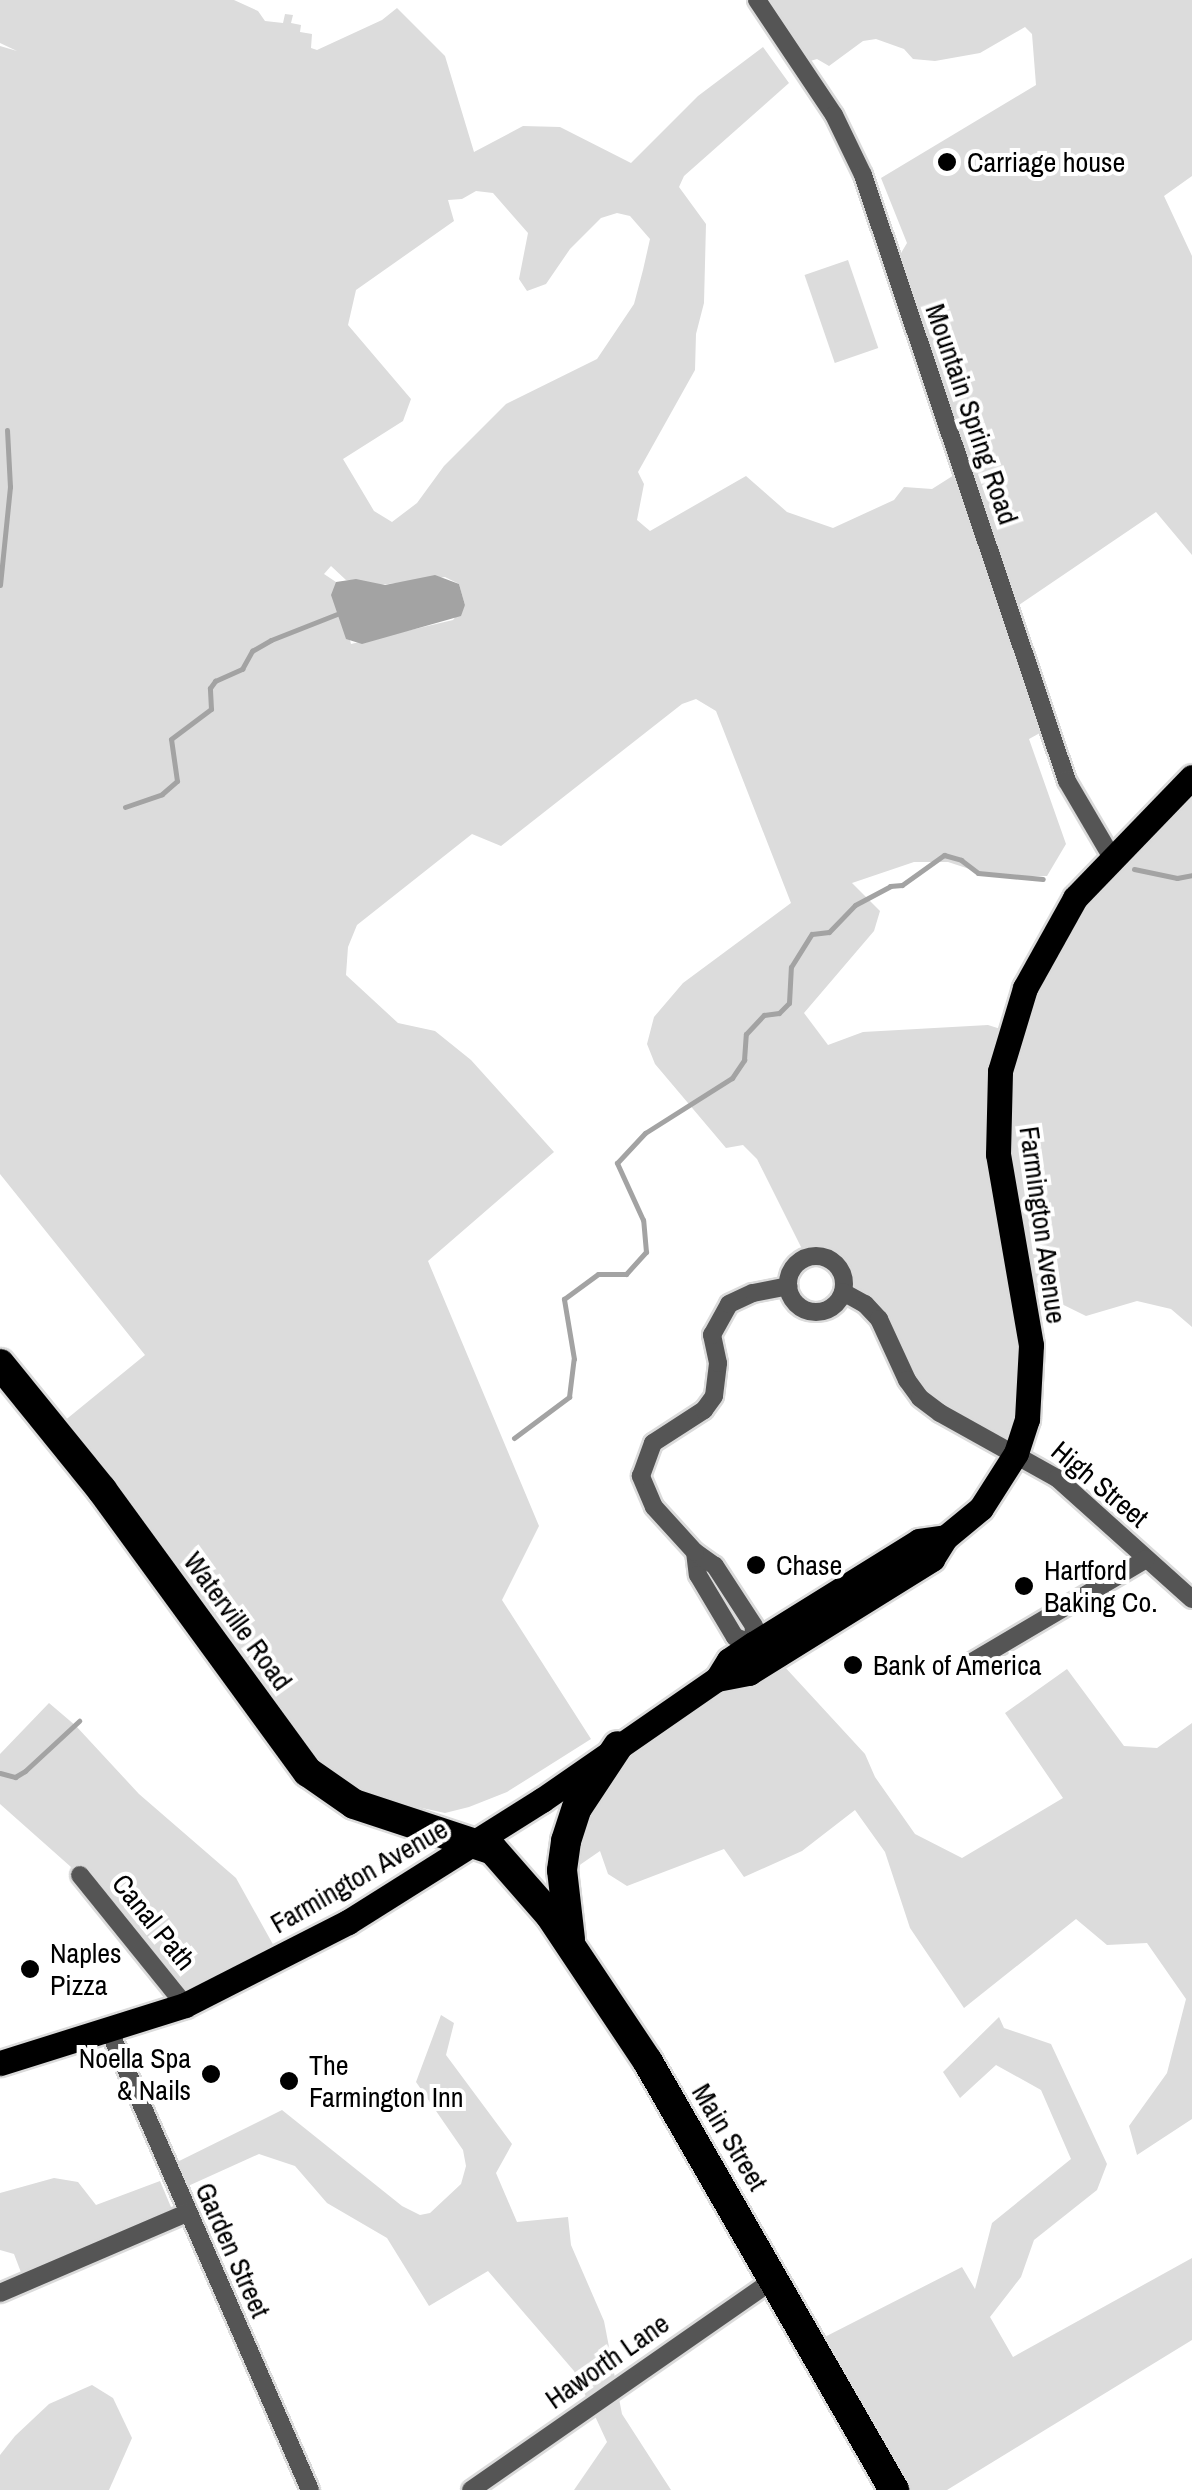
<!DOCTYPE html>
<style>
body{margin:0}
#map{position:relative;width:1192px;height:2490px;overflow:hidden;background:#fff;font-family:"Archivo Narrow",sans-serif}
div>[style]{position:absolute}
.green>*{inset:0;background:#dcdcdc;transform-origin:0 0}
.water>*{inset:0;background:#a3a3a3}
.stream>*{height:5px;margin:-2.5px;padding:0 2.5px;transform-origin:2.5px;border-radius:2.5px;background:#a3a3a3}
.roads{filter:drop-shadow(2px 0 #dbdbdb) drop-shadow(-2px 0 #dbdbdb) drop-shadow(0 2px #dbdbdb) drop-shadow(0 -2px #dbdbdb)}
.street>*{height:18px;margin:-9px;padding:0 9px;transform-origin:9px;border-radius:9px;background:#555}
.street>.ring{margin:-9px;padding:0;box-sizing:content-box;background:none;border:18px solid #555;border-radius:50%}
.primary>*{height:25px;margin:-12.5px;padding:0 12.5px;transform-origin:12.5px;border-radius:12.5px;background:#000}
.highway>*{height:30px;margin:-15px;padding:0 15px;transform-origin:15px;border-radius:15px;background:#000}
.dots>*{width:28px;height:28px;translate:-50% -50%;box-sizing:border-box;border:5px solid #fff;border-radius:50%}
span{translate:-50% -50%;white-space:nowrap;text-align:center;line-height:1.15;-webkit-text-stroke:8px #fff;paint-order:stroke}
.poi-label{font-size:28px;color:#000}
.left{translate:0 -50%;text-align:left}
.right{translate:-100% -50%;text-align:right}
.street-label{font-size:28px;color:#000}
</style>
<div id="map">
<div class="green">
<i style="clip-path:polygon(evenodd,0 0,234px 0,258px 11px,265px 21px,283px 23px,285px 14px,293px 15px,291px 23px,301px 25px,300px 32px,312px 34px,311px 48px,317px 50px,382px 20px,397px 8px,445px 56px,474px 152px,523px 126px,560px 127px,631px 163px,698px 96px,763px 47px,789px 83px,684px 176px,679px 187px,706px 224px,704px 303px,696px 334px,695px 370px,638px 472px,644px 484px,637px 520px,650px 531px,746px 476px,787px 512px,833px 528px,894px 500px,904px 487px,932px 489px,962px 470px,894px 265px,907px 243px,881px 178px,1036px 85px,1032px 34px,1025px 27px,980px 53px,935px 61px,913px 59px,904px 49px,876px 39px,863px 41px,829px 66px,817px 59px,800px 64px,757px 0,1192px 0,1192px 176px,1164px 196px,1192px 256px,1192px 555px,1156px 512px,1010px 611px,1049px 728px,1029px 739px,1066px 844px,1047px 876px,994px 877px,948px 862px,914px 862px,852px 883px,880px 911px,874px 931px,804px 1013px,828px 1045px,863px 1032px,988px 1025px,1010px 1032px,1043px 949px,1192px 777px,1192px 1327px,1171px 1309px,1137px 1301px,1086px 1316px,1021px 1284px,1016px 1453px,940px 1413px,844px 1284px,838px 1267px,824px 1257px,806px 1257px,757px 1159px,743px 1145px,726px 1148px,655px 1064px,647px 1044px,654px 1017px,683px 983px,791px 903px,716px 711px,696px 699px,682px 704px,501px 846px,472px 834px,357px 925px,348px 947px,346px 975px,398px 1023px,435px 1031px,471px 1060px,554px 1152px,428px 1261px,539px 1526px,502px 1600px,591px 1739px,507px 1792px,469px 1807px,445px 1813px,385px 1800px,337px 1780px,301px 1746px,63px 1422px,145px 1355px,0 1174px,0 46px,17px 51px,0 43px,0 0,476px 191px,493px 193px,528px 233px,519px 279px,527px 291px,546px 284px,570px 249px,601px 218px,617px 213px,630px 216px,650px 239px,643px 270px,634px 304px,597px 359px,506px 404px,444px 466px,417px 503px,392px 522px,374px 511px,343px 459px,403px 421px,411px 399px,348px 325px,356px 290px,454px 221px,448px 200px,462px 199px,476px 191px,0 0,331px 566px,346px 580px,380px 585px,445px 577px,459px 584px,465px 605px,453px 620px,351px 644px,336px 582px,324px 574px,331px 566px)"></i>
<i style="left:848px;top:260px;width:93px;height:46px;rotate:71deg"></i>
<i style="clip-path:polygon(783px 1665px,865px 1754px,875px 1777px,915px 1834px,962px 1858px,1063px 1798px,1005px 1713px,1067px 1669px,1124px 1746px,1157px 1748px,1192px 1723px,1192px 2119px,1137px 2155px,1129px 2126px,1167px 2073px,1186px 1999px,1147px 1943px,1107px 1945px,1076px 1919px,964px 2008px,910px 1928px,885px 1852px,855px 1810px,802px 1851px,744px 1877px,724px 1849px,627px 1886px,608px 1874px,600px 1851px,571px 1871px,588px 1791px,717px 1679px)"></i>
<i style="clip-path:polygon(49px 1703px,76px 1726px,139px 1794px,236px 1878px,280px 1957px,185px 2005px,80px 1875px,0 1804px,0 1754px)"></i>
<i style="clip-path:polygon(441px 2015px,454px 2023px,446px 2055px,512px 2144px,496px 2173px,517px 2222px,568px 2217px,571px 2245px,604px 2321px,622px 2414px,671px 2490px,574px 2490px,607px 2442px,574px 2371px,488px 2271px,429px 2306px,387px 2238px,327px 2203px,295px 2166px,259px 2154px,177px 2191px,167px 2167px,282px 2110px,402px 2206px,420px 2215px,430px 2213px,461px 2184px,466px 2166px,463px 2150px,416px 2082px)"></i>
<i style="clip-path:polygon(999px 2017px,1004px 2028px,1051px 2044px,1107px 2164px,1097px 2190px,1034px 2240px,1021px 2277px,990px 2317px,1013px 2357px,1192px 2258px,1192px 2340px,947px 2490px,894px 2490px,811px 2344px,962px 2267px,975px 2289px,992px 2223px,1071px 2159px,1041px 2090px,996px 2065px,960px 2098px,943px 2072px)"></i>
<i style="clip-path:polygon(54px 2178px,78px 2182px,96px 2205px,160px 2181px,176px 2219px,25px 2283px,14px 2254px,0 2250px,0 2193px)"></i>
<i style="clip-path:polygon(92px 2385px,113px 2398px,132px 2438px,109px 2490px,0 2490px,0 2455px,15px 2436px,49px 2404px)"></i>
</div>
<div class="water">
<i style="clip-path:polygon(435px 575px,459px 584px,465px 605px,461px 616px,362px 644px,346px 639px,331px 595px,336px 582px,356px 579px,385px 585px)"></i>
</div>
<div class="stream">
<i style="left:0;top:585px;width:99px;rotate:-84.2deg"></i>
<i style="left:10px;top:487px;width:57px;rotate:-93deg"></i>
<i style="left:125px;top:807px;width:39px;rotate:-19deg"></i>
<i style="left:162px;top:794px;width:20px;rotate:-41deg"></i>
<i style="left:177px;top:781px;width:42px;rotate:-98.1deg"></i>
<i style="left:171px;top:739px;width:50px;rotate:-36.9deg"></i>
<i style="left:211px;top:709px;width:21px;rotate:-93deg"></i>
<i style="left:210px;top:688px;width:9px;rotate:-54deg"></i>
<i style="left:215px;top:681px;width:30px;rotate:-24deg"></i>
<i style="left:242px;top:669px;width:21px;rotate:-61deg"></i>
<i style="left:252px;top:651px;width:22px;rotate:-30deg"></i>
<i style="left:271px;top:640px;width:71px;rotate:-21.5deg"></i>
<i style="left:1134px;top:869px;width:44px;rotate:11.8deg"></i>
<i style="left:1177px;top:878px;width:15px;rotate:-11deg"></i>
<i style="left:514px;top:1438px;width:69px;rotate:-36.7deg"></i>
<i style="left:569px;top:1397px;width:38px;rotate:-83deg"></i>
<i style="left:574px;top:1359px;width:61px;rotate:-99.5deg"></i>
<i style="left:564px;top:1299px;width:42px;rotate:-36.3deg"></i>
<i style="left:598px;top:1274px;width:28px"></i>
<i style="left:626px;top:1274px;width:30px;rotate:-48deg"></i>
<i style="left:646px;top:1252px;width:32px;rotate:-95deg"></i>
<i style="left:643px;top:1220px;width:63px;rotate:-114.5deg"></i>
<i style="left:617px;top:1163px;width:41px;rotate:-47deg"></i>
<i style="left:645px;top:1133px;width:103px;rotate:-32.3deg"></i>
<i style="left:732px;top:1078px;width:22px;rotate:-56deg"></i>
<i style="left:744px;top:1060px;width:26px;rotate:-86deg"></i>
<i style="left:746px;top:1034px;width:26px;rotate:-47deg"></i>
<i style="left:764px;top:1015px;width:15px;rotate:-8deg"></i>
<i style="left:779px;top:1013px;width:14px;rotate:-45deg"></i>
<i style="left:789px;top:1003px;width:36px;rotate:-87deg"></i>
<i style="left:791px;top:967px;width:39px;rotate:-58deg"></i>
<i style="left:812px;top:934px;width:17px;rotate:-7deg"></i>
<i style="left:829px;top:932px;width:37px;rotate:-46deg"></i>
<i style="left:855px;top:905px;width:40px;rotate:-28deg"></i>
<i style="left:890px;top:886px;width:12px;rotate:-5deg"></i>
<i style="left:902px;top:885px;width:52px;rotate:-35.5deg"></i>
<i style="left:944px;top:855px;width:18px;rotate:16deg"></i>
<i style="left:961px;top:860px;width:21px;rotate:37deg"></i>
<i style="left:978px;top:873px;width:65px;rotate:5.3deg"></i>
<i style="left:0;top:1773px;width:16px;rotate:15deg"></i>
<i style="left:15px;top:1777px;width:12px;rotate:-31deg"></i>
<i style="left:25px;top:1771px;width:74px;rotate:-42.8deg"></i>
</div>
<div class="roads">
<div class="street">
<i style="left:757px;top:0;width:138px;rotate:56.2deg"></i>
<i style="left:834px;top:115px;width:67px;rotate:64.2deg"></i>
<i style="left:863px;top:175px;width:639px;rotate:71.4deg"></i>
<i style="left:1067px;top:781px;width:87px;rotate:59.6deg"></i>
<i class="ring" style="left:788px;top:1256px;width:38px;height:38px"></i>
<i style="left:843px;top:1292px;width:25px;rotate:29deg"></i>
<i style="left:865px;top:1304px;width:21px;rotate:47deg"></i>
<i style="left:879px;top:1319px;width:67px;rotate:65.3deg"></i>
<i style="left:907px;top:1380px;width:22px;rotate:54deg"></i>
<i style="left:920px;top:1398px;width:25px;rotate:37deg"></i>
<i style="left:940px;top:1413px;width:134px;rotate:29.1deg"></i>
<i style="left:1057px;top:1478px;width:181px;rotate:41.9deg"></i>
<i style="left:695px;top:1552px;width:23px;rotate:83deg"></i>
<i style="left:698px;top:1575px;width:72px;rotate:59.2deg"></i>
<i style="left:735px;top:1637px;width:19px;rotate:21deg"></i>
<i style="left:753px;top:1644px;width:18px;rotate:-87deg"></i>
<i style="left:754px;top:1626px;width:72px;rotate:-123deg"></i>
<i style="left:715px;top:1566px;width:24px;rotate:-145deg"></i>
<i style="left:695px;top:1552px;width:61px;rotate:-132.3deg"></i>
<i style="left:654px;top:1507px;width:34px;rotate:-113deg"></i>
<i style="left:641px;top:1476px;width:35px;rotate:-70deg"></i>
<i style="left:653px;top:1443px;width:61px;rotate:-32.9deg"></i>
<i style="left:704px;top:1410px;width:17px;rotate:-54deg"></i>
<i style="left:714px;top:1396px;width:33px;rotate:-83deg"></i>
<i style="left:718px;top:1363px;width:29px;rotate:-102deg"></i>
<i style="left:712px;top:1335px;width:35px;rotate:-61deg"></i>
<i style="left:729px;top:1304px;width:26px;rotate:-25deg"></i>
<i style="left:753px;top:1293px;width:36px;rotate:-11deg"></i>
<i style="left:972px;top:1662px;width:202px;rotate:-30.6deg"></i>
<i style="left:80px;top:1875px;width:167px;rotate:51.1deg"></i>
<i style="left:109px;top:2030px;width:502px;rotate:66.4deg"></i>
<i style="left:0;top:2293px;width:203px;rotate:-23.2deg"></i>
<i style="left:471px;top:2490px;width:370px;rotate:-34.8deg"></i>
</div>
<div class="primary">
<i style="left:717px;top:1679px;width:33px;rotate:-11deg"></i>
<i style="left:749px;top:1673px;width:216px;rotate:-31.9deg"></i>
<i style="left:932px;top:1559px;width:26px;rotate:-58deg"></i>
<i style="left:946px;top:1537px;width:45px;rotate:-39.6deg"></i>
<i style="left:981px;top:1508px;width:65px;rotate:-57.5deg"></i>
<i style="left:1016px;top:1453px;width:36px;rotate:-72deg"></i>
<i style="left:1027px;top:1419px;width:74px;rotate:-86.9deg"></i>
<i style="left:1031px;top:1345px;width:194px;rotate:-99.8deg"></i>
<i style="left:998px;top:1154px;width:83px;rotate:-88.6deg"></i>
<i style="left:1000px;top:1071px;width:87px;rotate:-73.2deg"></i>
<i style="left:1025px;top:988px;width:103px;rotate:-60.9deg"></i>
<i style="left:1075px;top:898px;width:168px;rotate:-46deg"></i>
<i style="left:0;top:2063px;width:194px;rotate:-17.4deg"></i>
<i style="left:185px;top:2005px;width:183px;rotate:-27deg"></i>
<i style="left:348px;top:1922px;width:229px;rotate:-32.2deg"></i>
<i style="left:542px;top:1800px;width:213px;rotate:-34.7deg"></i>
<i style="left:717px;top:1679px;width:22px;rotate:-58deg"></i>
<i style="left:729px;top:1660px;width:29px;rotate:-34deg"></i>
<i style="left:753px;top:1644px;width:195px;rotate:-31.8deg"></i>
<i style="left:919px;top:1541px;width:27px;rotate:-8deg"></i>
</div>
<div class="highway">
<i style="left:0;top:1364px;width:162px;rotate:51deg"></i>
<i style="left:102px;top:1490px;width:349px;rotate:53.9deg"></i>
<i style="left:308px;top:1772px;width:56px;rotate:34.8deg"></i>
<i style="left:354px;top:1804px;width:146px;rotate:18.3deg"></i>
<i style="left:493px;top:1850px;width:86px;rotate:48.8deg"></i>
<i style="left:550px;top:1915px;width:177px;rotate:56.3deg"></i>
<i style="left:648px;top:2062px;width:494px;rotate:60.1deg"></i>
<i style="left:570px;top:1939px;width:69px;rotate:-96.6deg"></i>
<i style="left:562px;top:1870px;width:29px;rotate:-82deg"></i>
<i style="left:566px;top:1841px;width:35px;rotate:-72deg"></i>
<i style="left:577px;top:1808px;width:74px;rotate:-56.5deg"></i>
</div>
</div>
<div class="dots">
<i style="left:947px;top:162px;background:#000"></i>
<i style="left:756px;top:1565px;background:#000"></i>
<i style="left:1024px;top:1586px;background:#000"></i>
<i style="left:853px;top:1665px;background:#000"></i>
<i style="left:30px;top:1969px;background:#000"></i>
<i style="left:211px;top:2074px;background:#000"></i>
<i style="left:289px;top:2081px;background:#000"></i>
</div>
<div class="poi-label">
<span class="left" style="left:967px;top:162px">Carriage house</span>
<span class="left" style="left:776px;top:1565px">Chase</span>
<span class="left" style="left:1044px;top:1586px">Hartford<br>Baking Co.</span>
<span class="left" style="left:873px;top:1665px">Bank of America</span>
<span class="left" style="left:50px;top:1969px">Naples<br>Pizza</span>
<span class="right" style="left:191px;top:2074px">Noella Spa<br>&amp; Nails</span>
<span class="left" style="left:309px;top:2081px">The<br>Farmington Inn</span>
</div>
<div class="street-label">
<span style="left:972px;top:414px;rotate:71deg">Mountain Spring Road</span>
<span style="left:1043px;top:1225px;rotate:82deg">Farmington Avenue</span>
<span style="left:1100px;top:1484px;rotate:40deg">High Street</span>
<span style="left:238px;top:1621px;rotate:54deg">Waterville Road</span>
<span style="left:359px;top:1876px;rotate:-30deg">Farmington Avenue</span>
<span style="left:154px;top:1922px;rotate:51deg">Canal Path</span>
<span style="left:730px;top:2137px;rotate:59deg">Main Street</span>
<span style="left:233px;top:2250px;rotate:66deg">Garden Street</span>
<span style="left:607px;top:2361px;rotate:-35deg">Haworth Lane</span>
</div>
</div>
